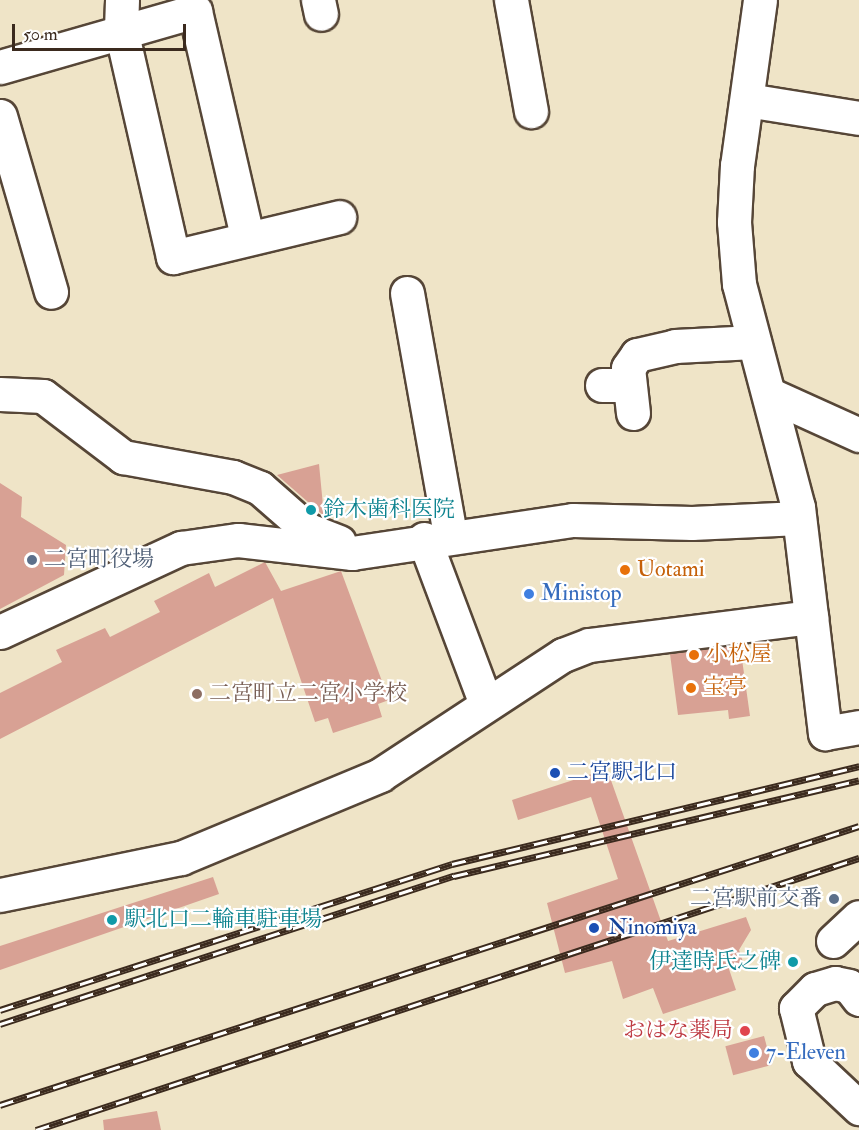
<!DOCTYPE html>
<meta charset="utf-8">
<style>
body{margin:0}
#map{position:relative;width:859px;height:1130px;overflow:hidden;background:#efe4c7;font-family:"IM FELL Double Pica","Noto Serif JP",serif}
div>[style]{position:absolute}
.building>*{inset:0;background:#d8a194;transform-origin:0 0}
.roads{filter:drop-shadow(2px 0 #564637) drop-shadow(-2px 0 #564637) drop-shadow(0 2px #564637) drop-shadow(0 -2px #564637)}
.minor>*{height:33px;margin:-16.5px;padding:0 16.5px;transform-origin:16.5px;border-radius:16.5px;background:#fff}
.rail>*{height:7px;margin-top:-3.5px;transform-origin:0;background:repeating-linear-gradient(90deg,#fff 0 14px,#3b2a1e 0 28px);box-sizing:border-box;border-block:2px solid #3b2a1e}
.dots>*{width:16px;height:16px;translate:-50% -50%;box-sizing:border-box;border:3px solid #fff;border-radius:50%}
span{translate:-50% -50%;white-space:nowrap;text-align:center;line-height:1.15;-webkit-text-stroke:4.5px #fff;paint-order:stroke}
.culture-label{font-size:22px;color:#0d838f}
.left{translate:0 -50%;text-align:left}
.right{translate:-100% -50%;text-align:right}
.service-label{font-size:22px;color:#4e5e75}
.food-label{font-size:22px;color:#c56008}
.shop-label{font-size:22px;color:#366cbe}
.education-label{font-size:22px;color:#785e54}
.transit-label{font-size:22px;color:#164399}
.health-label{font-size:22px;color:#be3a42}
.scale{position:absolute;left:12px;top:24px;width:174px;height:27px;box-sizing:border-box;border:3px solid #3b2a1e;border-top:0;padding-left:8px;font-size:18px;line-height:21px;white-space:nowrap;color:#3b2a1e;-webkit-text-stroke:4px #fff;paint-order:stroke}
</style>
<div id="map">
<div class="building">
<i style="clip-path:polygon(319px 464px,324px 516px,277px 475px)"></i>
<i style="clip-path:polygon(0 483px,22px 497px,21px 517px,66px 545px,64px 575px,0 609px)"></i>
<i style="clip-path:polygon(265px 562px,281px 591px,341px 571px,389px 700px,378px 704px,382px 717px,333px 733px,328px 718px,315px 722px,273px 598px,0 739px,0 693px,62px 662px,56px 650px,105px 628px,110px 637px,160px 612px,154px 601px,209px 573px,215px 587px)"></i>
<i style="clip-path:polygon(740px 645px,750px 716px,729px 719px,728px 710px,678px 715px,670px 654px)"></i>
<i style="clip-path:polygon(607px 769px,668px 941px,746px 917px,751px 930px,739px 950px,743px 962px,729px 969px,736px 990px,663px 1014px,653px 988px,623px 999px,612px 961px,565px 973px,547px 903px,618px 879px,591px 797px,518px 820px,512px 800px)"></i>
<i style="clip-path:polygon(213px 877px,219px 894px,0 970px,0 946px)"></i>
<i style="left:764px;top:1036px;width:30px;height:40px;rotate:75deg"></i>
<i style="clip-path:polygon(157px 1111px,161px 1130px,104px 1130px,103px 1120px)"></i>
</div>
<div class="roads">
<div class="minor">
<i style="left:122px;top:0;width:30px;rotate:92deg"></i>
<i style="left:121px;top:30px;width:233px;rotate:77.1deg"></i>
<i style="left:173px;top:257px;width:171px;rotate:-13.5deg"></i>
<i style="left:318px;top:0;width:14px;rotate:78deg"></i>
<i style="left:511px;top:0;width:113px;rotate:79.8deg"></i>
<i style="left:760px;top:0;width:167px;rotate:97.9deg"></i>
<i style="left:737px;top:165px;width:57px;rotate:93deg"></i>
<i style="left:734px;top:222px;width:62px;rotate:85.4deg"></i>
<i style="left:739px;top:284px;width:231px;rotate:75.2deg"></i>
<i style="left:798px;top:507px;width:228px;rotate:83.2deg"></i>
<i style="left:825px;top:733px;width:35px;rotate:-10deg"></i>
<i style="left:0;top:67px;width:203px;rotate:-16deg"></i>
<i style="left:195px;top:11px;width:231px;rotate:77deg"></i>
<i style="left:747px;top:100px;width:113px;rotate:9.1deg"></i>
<i style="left:0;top:116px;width:183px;rotate:73.8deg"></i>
<i style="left:407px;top:293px;width:245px;rotate:79.9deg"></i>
<i style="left:602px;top:385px;width:27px"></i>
<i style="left:0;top:394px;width:43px;rotate:2.7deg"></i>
<i style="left:43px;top:396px;width:101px;rotate:37.3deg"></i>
<i style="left:123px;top:457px;width:112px;rotate:10.3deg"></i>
<i style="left:233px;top:477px;width:29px;rotate:22deg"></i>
<i style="left:260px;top:488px;width:64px;rotate:41.2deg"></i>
<i style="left:308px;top:530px;width:33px;rotate:21deg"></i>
<i style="left:771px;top:395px;width:97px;rotate:24.4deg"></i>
<i style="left:633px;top:413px;width:45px;rotate:-96.3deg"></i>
<i style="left:628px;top:368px;width:16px;rotate:-55deg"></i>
<i style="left:637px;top:355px;width:39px;rotate:-13deg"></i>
<i style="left:675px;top:346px;width:79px;rotate:-2.9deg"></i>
<i style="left:424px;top:539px;width:176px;rotate:69.4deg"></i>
<i style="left:0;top:632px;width:200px;rotate:-24.9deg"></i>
<i style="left:181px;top:548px;width:58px;rotate:-8deg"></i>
<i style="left:238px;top:540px;width:115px;rotate:6.5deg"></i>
<i style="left:352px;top:553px;width:223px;rotate:-8.5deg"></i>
<i style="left:573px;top:520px;width:119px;rotate:1.4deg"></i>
<i style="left:692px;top:523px;width:107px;rotate:-2.7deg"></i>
<i style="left:0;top:895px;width:185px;rotate:-11.6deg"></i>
<i style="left:181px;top:858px;width:216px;rotate:-22.6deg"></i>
<i style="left:380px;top:775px;width:219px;rotate:-33.3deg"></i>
<i style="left:563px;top:655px;width:28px;rotate:-21deg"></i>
<i style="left:589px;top:645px;width:224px;rotate:-7.2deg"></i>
<i style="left:833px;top:941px;width:35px;rotate:-43deg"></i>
<i style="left:859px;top:999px;width:16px;rotate:-128deg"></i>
<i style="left:849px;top:986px;width:14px;rotate:-168deg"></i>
<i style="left:835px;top:983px;width:21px;rotate:163deg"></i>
<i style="left:815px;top:989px;width:27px;rotate:135deg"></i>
<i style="left:796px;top:1008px;width:55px;rotate:76.2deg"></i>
<i style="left:809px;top:1061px;width:69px;rotate:43.2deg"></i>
</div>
</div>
<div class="rail">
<i style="left:0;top:1010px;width:475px;rotate:-17.9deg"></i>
<i style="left:452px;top:864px;width:419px;rotate:-13.5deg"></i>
<i style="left:0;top:1024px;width:478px;rotate:-18.1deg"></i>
<i style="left:454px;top:876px;width:416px;rotate:-13.3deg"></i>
<i style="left:0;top:1105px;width:903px;rotate:-17.99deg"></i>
<i style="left:36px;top:1130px;width:867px;rotate:-18.29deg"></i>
</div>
<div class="dots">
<i style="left:311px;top:510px;background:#0f9aa8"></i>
<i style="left:32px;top:560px;background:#5c6f8a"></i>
<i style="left:625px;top:570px;background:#e8710a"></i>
<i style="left:529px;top:594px;background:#3f7fe0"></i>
<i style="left:694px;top:655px;background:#e8710a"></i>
<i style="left:691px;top:688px;background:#e8710a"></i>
<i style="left:197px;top:694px;background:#8d6e63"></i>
<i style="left:555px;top:773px;background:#1a4fb4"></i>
<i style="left:834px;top:899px;background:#5c6f8a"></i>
<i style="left:112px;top:920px;background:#0f9aa8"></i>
<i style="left:594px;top:928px;background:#1a4fb4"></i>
<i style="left:793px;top:962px;background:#0f9aa8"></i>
<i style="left:745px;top:1031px;background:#e0444e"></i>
<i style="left:754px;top:1053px;background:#3f7fe0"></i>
</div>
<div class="culture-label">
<span class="left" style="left:323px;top:510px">鈴木歯科医院</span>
<span class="left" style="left:124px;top:920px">駅北口二輪車駐車場</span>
<span class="right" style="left:781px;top:962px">伊達時氏之碑</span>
</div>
<div class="service-label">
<span class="left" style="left:44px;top:560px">二宮町役場</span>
<span class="right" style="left:822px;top:899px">二宮駅前交番</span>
</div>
<div class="food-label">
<span class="left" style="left:637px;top:570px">Uotami</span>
<span class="left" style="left:706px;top:655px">小松屋</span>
<span class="left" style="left:703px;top:688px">宝亭</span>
</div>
<div class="shop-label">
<span class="left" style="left:541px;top:594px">Ministop</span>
<span class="left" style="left:766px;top:1053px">7-Eleven</span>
</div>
<div class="education-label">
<span class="left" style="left:209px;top:694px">二宮町立二宮小学校</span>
</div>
<div class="transit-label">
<span class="left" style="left:567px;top:773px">二宮駅北口</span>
<span class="left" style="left:608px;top:928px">Ninomiya</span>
</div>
<div class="health-label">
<span class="right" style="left:733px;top:1031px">おはな薬局</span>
</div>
<div class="scale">50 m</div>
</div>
